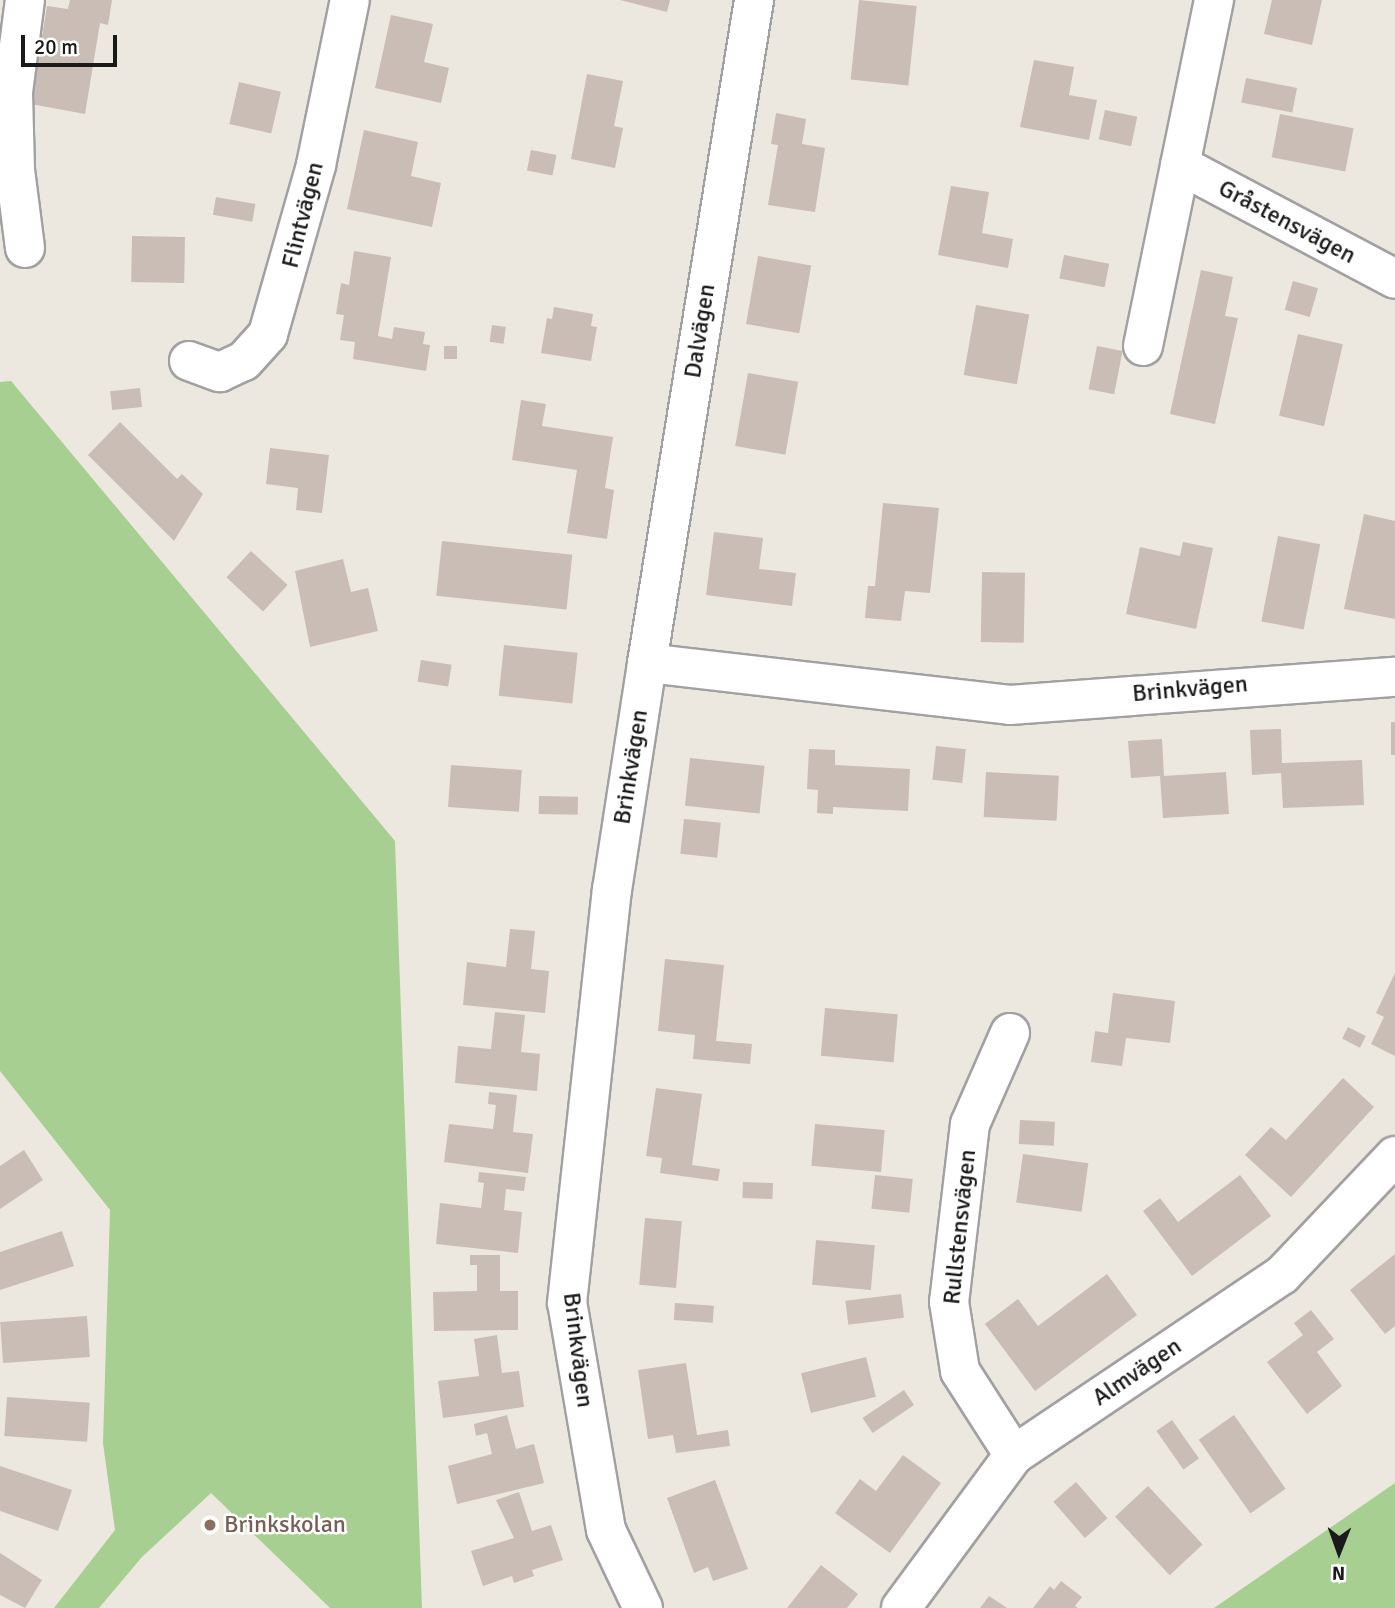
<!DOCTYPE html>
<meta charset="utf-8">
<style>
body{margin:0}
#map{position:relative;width:1395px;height:1608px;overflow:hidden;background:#ede8df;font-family:Signika,sans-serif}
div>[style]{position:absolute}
.forest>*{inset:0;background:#a6cf91}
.building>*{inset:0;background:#c9bdb5;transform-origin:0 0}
.roads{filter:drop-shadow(2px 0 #a1a1a1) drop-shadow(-2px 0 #a1a1a1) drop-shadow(0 2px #a1a1a1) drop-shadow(0 -2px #a1a1a1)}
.minor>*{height:38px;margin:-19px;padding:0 19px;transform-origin:19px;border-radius:19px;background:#fff}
.dots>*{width:19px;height:19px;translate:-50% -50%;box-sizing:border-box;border:4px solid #fff;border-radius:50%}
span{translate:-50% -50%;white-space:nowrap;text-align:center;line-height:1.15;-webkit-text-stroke:5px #fff;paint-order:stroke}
.street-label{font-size:24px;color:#1a1a1a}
.education-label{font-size:24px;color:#785e54}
.left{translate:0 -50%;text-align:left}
.north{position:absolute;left:1304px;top:1517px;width:70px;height:70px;-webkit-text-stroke:5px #fff;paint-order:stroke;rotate:181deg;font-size:19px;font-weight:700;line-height:28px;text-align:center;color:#1a1a1a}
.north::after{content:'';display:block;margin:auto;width:24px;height:32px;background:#1a1a1a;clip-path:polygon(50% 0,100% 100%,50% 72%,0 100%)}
.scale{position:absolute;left:21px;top:35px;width:96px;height:32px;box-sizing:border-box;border:4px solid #1a1a1a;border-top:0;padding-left:9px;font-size:21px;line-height:24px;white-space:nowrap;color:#1a1a1a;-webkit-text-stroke:5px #fff;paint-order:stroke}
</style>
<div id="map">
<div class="forest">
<i style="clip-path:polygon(11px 381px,395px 841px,422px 1608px,330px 1608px,211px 1493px,142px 1557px,99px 1608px,54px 1608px,115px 1530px,103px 1443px,110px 1210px,0 1071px,0 382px)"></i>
<i style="clip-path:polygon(1395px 1483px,1395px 1608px,1214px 1608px)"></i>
</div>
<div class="building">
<i style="clip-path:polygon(70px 0,112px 0,108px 25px,100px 23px,85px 114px,31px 104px,47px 6px,68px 9px)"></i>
<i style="clip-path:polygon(620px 0,670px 0,667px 12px)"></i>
<i style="left:859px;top:0;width:58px;height:80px;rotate:6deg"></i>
<i style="clip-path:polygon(1272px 0,1322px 0,1312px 45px,1264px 34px)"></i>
<i style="clip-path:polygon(391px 15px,433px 24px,424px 62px,449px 68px,441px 103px,375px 88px)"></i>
<i style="clip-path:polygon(1034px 60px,1074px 67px,1069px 95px,1097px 100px,1089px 140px,1020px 127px)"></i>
<i style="clip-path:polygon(587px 74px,623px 81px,614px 126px,623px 128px,615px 168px,571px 159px)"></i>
<i style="left:1246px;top:78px;width:52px;height:25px;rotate:11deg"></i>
<i style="left:239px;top:82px;width:43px;height:43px;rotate:13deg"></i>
<i style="left:1105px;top:110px;width:33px;height:30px;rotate:12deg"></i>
<i style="clip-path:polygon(776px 113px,806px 119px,802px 144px,825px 148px,815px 212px,768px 205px,778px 145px,771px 144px)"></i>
<i style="left:1280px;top:114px;width:75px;height:44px;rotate:11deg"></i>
<i style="clip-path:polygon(364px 130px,418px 142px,411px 176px,441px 183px,432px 227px,347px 209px)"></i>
<i style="left:531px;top:150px;width:26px;height:21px;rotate:11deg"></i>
<i style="clip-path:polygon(951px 186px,989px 192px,982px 233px,1013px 239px,1008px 268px,938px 255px)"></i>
<i style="left:216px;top:197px;width:40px;height:18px;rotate:10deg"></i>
<i style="left:132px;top:236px;width:53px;height:46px;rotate:1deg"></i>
<i style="clip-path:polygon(354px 251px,391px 257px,378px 336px,392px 339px,394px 327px,425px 332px,423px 344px,430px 345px,426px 371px,353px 359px,355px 342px,340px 340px,344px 315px,336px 314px,341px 283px,349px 285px)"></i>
<i style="left:1064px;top:255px;width:46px;height:24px;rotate:11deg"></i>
<i style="left:758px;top:256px;width:54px;height:69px;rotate:10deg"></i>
<i style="clip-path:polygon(1201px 270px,1233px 277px,1225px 316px,1238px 318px,1215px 424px,1170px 414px)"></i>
<i style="left:1293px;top:281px;width:26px;height:30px;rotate:16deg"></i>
<i style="left:976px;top:305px;width:54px;height:71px;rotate:10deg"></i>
<i style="clip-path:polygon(554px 307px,593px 314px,591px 326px,597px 327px,591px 361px,541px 353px,547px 318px,552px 319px)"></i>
<i style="left:492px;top:325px;width:14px;height:17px;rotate:8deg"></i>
<i style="left:1298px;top:334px;width:46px;height:84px;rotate:13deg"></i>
<i style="left:444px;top:346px;width:13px;height:13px"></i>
<i style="left:1097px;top:346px;width:26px;height:44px;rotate:11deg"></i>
<i style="left:748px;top:373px;width:51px;height:74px;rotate:10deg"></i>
<i style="left:140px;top:388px;width:19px;height:30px;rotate:84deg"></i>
<i style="clip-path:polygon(521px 400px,546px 404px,542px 426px,613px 437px,605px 488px,614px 490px,607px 539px,567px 533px,577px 470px,512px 460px)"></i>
<i style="clip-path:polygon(120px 422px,177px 479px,182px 474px,203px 494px,174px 541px,88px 455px)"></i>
<i style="clip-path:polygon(270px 448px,329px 455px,322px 513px,296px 510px,298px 488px,266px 484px)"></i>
<i style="clip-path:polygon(883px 503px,939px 508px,930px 593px,905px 591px,901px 621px,865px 618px,868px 586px,875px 586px)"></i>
<i style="clip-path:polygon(1364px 514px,1395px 521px,1395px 619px,1344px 609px)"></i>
<i style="clip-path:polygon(714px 532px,763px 538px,759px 569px,796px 573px,792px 606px,706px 595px)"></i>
<i style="left:1278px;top:536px;width:43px;height:87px;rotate:11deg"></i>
<i style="left:442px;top:541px;width:131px;height:55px;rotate:6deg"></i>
<i style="clip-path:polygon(1183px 542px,1213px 548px,1196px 629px,1126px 614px,1140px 547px,1180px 556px)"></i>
<i style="left:251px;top:551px;width:50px;height:36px;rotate:43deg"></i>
<i style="clip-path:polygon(343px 559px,351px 592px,368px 588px,378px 631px,310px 647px,295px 571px)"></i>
<i style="left:982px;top:572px;width:43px;height:70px;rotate:1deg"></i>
<i style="left:504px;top:645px;width:74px;height:51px;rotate:6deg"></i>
<i style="left:421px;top:660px;width:31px;height:22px;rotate:9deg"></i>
<i style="left:1391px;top:722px;width:4px;height:33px"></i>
<i style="clip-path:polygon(1281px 729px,1282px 763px,1362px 760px,1364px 805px,1283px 808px,1281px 773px,1252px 775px,1250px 730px)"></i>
<i style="clip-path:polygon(1162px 739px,1164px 776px,1226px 772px,1229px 814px,1163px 818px,1160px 776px,1131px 778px,1128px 741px)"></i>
<i style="left:936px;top:746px;width:30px;height:34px;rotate:6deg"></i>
<i style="clip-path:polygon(809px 749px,835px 750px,835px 765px,910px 769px,908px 811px,833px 807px,833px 814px,817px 813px,818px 790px,807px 789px)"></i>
<i style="left:690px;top:758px;width:75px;height:48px;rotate:6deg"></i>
<i style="left:451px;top:765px;width:71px;height:42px;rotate:4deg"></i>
<i style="left:986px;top:772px;width:73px;height:45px;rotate:3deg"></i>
<i style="left:539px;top:796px;width:39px;height:18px;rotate:1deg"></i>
<i style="left:684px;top:819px;width:37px;height:35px;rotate:6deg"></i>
<i style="clip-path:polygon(510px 929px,535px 931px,531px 969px,549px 971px,545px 1013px,463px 1005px,467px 962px,506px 967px)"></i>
<i style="clip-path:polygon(665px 959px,724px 965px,716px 1041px,752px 1044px,750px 1064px,693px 1059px,695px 1035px,658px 1031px)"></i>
<i style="clip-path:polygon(1395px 973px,1395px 1056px,1371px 1044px,1384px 1017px,1376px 1013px)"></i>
<i style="clip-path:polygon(1113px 993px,1175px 1001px,1170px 1043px,1126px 1038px,1122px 1066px,1091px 1062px,1095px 1031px,1108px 1033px)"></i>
<i style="left:825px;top:1008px;width:73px;height:48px;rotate:5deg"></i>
<i style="clip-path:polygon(495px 1012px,525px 1015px,521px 1052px,540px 1054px,537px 1091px,455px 1083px,458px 1046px,491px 1049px)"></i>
<i style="left:1348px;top:1027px;width:20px;height:13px;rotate:27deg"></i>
<i style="clip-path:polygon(1343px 1078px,1374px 1107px,1291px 1197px,1245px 1155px,1271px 1127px,1286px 1140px)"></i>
<i style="clip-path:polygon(656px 1088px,702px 1094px,692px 1165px,720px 1169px,718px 1181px,660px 1173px,662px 1158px,646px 1156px)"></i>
<i style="clip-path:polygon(489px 1092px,517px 1095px,513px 1132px,533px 1134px,528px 1173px,444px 1162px,449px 1124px,493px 1129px,496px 1105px,488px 1104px)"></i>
<i style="left:1020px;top:1120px;width:35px;height:24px;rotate:3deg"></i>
<i style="left:815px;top:1124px;width:70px;height:42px;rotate:5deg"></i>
<i style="clip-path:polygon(24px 1150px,43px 1180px,0 1209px,0 1166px)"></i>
<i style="left:1023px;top:1154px;width:66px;height:49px;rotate:8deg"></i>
<i style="clip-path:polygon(479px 1172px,526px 1177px,524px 1191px,506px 1189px,504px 1210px,522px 1212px,518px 1253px,436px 1244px,440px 1203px,481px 1208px,484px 1183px,478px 1182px)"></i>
<i style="left:875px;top:1175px;width:38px;height:34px;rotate:6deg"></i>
<i style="clip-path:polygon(1240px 1175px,1271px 1216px,1192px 1276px,1143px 1211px,1160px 1198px,1178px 1222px)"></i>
<i style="left:743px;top:1182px;width:30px;height:16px;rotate:2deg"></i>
<i style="left:645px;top:1218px;width:37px;height:67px;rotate:5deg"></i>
<i style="clip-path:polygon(62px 1231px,74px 1266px,0 1290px,0 1252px)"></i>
<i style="left:816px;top:1240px;width:59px;height:45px;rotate:5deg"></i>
<i style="clip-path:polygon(1395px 1254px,1395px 1326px,1385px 1334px,1350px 1290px)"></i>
<i style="clip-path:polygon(470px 1255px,500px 1255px,500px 1291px,518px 1291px,518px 1330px,434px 1331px,433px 1292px,477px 1291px,477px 1265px,470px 1265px)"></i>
<i style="clip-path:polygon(1107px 1274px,1137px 1315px,1035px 1391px,985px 1324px,1018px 1299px,1038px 1326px)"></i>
<i style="left:901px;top:1294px;width:24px;height:56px;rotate:83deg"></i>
<i style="left:675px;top:1303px;width:39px;height:17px;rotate:4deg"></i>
<i style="clip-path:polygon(1311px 1310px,1334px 1339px,1317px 1352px,1342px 1386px,1307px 1414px,1267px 1362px,1303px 1335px,1294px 1323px)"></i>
<i style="left:87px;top:1316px;width:41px;height:87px;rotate:86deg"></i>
<i style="clip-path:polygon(497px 1335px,502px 1373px,519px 1371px,524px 1407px,443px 1418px,438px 1381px,479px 1376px,474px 1339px)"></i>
<i style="left:866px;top:1357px;width:41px;height:67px;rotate:76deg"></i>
<i style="clip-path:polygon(686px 1363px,697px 1435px,728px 1430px,730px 1446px,676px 1453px,673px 1435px,648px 1439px,638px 1370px)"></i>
<i style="left:904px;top:1390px;width:18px;height:50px;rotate:56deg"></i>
<i style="left:7px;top:1397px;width:83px;height:39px;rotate:4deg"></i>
<i style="clip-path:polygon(507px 1415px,516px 1449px,534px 1444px,544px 1483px,457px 1504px,448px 1466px,492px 1454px,487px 1433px,476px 1436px,474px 1424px)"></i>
<i style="left:1234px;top:1415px;width:90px;height:43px;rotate:55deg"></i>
<i style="left:1172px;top:1420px;width:47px;height:19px;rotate:55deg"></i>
<i style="clip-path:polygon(903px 1455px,941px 1483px,890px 1553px,835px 1513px,860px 1479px,876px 1491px)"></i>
<i style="clip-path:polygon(0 1466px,72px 1490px,58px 1531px,0 1511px)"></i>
<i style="clip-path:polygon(715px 1480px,748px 1569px,713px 1581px,708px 1567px,694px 1573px,667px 1498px)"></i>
<i style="left:1076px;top:1482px;width:48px;height:30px;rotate:49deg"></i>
<i style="left:1148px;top:1486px;width:80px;height:45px;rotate:47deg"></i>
<i style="clip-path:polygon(519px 1492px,532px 1531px,551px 1525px,563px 1560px,532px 1570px,534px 1576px,514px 1583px,512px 1576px,483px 1586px,471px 1551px,514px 1538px,496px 1500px)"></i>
<i style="clip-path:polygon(0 1553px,42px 1580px,25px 1608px,0 1595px)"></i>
<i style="clip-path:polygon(821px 1565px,858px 1594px,847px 1608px,787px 1608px)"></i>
<i style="clip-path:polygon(1061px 1581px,1082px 1597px,1075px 1606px,1078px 1608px,1033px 1608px,1050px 1586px,1054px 1590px)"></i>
<i style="clip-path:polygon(989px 1596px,1007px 1608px,980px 1608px)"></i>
</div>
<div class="roads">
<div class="minor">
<i style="left:1214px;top:0;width:168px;rotate:101.6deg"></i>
<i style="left:1180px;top:165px;width:243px;rotate:27.9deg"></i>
<i style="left:25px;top:248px;width:79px;rotate:-97.3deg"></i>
<i style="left:15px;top:170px;width:78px;rotate:-91.5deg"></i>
<i style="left:13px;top:92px;width:93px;rotate:-82.6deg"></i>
<i style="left:1143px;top:346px;width:185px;rotate:-78.4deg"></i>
<i style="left:189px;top:361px;width:33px;rotate:20deg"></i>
<i style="left:220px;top:372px;width:26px;rotate:-25deg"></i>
<i style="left:244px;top:361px;width:36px;rotate:-48deg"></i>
<i style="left:268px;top:334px;width:176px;rotate:-74.1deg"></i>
<i style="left:316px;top:165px;width:168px;rotate:-78.4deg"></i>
<i style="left:647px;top:663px;width:672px;rotate:-80.83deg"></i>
<i style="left:1010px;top:1033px;width:99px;rotate:113.7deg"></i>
<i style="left:970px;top:1124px;width:179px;rotate:96.7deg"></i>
<i style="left:949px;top:1302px;width:70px;rotate:80.9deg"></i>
<i style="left:960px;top:1371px;width:100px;rotate:57.3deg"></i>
<i style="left:643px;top:1608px;width:86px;rotate:-115.4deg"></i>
<i style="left:606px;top:1530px;width:230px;rotate:-99.7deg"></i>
<i style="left:567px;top:1303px;width:415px;rotate:-83.8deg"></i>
<i style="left:612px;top:890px;width:230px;rotate:-81.2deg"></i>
<i style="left:647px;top:663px;width:365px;rotate:6.6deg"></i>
<i style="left:1010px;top:705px;width:386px;rotate:-4.2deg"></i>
<i style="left:901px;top:1608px;width:190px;rotate:-53.6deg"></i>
<i style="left:1014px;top:1455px;width:323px;rotate:-33.9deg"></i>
<i style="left:1282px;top:1275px;width:164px;rotate:-46.5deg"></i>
</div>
</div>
<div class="dots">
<i style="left:210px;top:1525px;background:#8d6e63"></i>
</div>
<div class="street-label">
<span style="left:303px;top:215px;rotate:-76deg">Flintvägen</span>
<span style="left:1287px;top:222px;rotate:28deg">Gråstensvägen</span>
<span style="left:700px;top:331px;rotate:-81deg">Dalvägen</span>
<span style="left:1190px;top:689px;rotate:-5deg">Brinkvägen</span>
<span style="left:631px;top:767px;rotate:-81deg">Brinkvägen</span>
<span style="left:960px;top:1227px;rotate:-84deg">Rullstensvägen</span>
<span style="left:578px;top:1350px;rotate:83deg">Brinkvägen</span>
<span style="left:1137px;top:1372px;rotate:-34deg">Almvägen</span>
</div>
<div class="education-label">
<span class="left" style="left:224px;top:1525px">Brinkskolan</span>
</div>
<div class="north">N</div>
<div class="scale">20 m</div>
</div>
